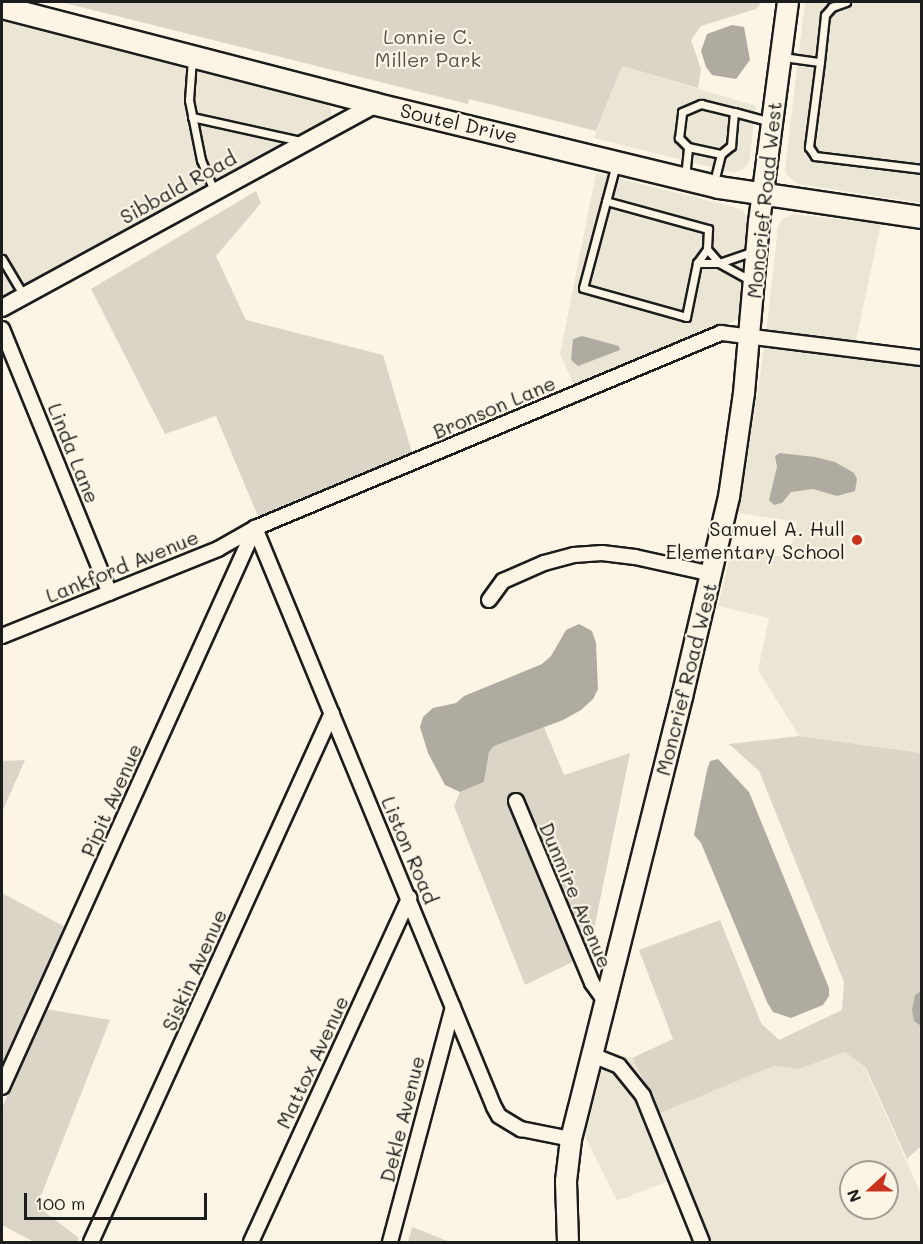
<!DOCTYPE html>
<style>
body{margin:0}
#map{position:relative;width:923px;height:1244px;overflow:hidden;background:#fcf5e5;font-family:Mali,sans-serif}
div>[style]{position:absolute}
.built>*{inset:0;background:#ebe5d6}
.green>*{inset:0;background:#dbd5c8}
.water>*{inset:0;background:#b0aba1}
.roads{filter:drop-shadow(2px 0 #1c1c1c) drop-shadow(-2px 0 #1c1c1c) drop-shadow(0 2px #1c1c1c) drop-shadow(0 -2px #1c1c1c)}
.service>*{height:7px;margin:-3.5px;padding:0 3.5px;transform-origin:3.5px;border-radius:3.5px;background:#fcf5e5}
.minor>*{height:14px;margin:-7px;padding:0 7px;transform-origin:7px;border-radius:7px;background:#fcf5e5}
.tertiary>*{height:16px;margin:-8px;padding:0 8px;transform-origin:8px;border-radius:8px;background:#fcf5e5}
.secondary>*{height:20px;margin:-10px;padding:0 10px;transform-origin:10px;border-radius:10px;background:#fcf5e5}
.primary>*{height:21px;margin:-10.5px;padding:0 10.5px;transform-origin:10.5px;border-radius:10.5px;background:#fcf5e5}
.dots>*{width:16px;height:16px;translate:-50% -50%;box-sizing:border-box;border:3px solid #fcf5e5;border-radius:50%}
span{translate:-50% -50%;white-space:nowrap;text-align:center;line-height:1.15;-webkit-text-stroke:4.5px #fcf5e5;paint-order:stroke}
.park-label{font-size:20px;color:#555450}
.street-label{font-size:20px;color:#1c1c1c}
.poi-label{font-size:20px;color:#1c1c1c}
.right{translate:-100% -50%;text-align:right}
.frame{position:absolute;inset:0;border:3px solid #1c1c1c;pointer-events:none}
.north{position:absolute;left:839px;top:1160px;width:60px;height:60px;box-sizing:border-box;background:#fcf5e5;border:2px solid #a29e95;border-radius:50%;rotate:249deg;font-size:16px;font-weight:700;line-height:24px;text-align:center;color:#1c1c1c}
.north::after{content:'';display:block;margin:auto;width:21px;height:27px;background:#c8321e;clip-path:polygon(50% 0,100% 100%,50% 72%,0 100%)}
.scale{position:absolute;left:24px;top:1193px;width:183px;height:27px;box-sizing:border-box;border:3px solid #1c1c1c;border-top:0;padding-left:8px;font-size:18px;line-height:21px;white-space:nowrap;color:#1c1c1c;-webkit-text-stroke:4px #fcf5e5;paint-order:stroke}
</style>
<div id="map">
<div class="built">
<i style="clip-path:polygon(805px 2px,921px 2px,921px 203px,798px 184px,787px 175px,785px 169px)"></i>
<i style="clip-path:polygon(2px 18px,327px 102px,331px 109px,331px 116px,324px 124px,8px 297px,2px 296px)"></i>
<i style="clip-path:polygon(622px 66px,756px 106px,749px 163px,743px 169px,734px 173px,594px 138px)"></i>
<i style="clip-path:polygon(596px 173px,731px 206px,743px 211px,750px 224px,739px 319px,575px 388px,560px 354px)"></i>
<i style="clip-path:polygon(793px 214px,881px 224px,853px 354px,921px 363px,921px 753px,799px 736px,758px 670px,769px 618px,718px 606px,732px 547px,789px 558px,797px 522px,739px 513px,765px 343px,778px 227px,782px 219px)"></i>
<i style="clip-path:polygon(evenodd,606px 1051px,632px 1058px,660px 1113px,774px 1066px,799px 1069px,845px 1052px,865px 1068px,921px 1194px,921px 1242px,712px 1242px,684px 1175px,617px 1201px,585px 1137px,606px 1051px,851px 1172px,887px 1172px,887px 1208px,851px 1208px,851px 1172px)"></i>
</div>
<div class="green">
<i style="clip-path:polygon(61px 2px,762px 2px,756px 9px,701px 26px,691px 40px,701px 69px,698px 88px,622px 66px,596px 131px,469px 99px,468px 104px)"></i>
<i style="clip-path:polygon(256px 191px,261px 203px,216px 256px,246px 320px,383px 355px,413px 456px,260px 521px,216px 416px,165px 434px,91px 289px)"></i>
<i style="clip-path:polygon(544px 727px,564px 775px,630px 753px,589px 954px,525px 985px,454px 806px,460px 792px,484px 782px,489px 752px,494px 746px)"></i>
<i style="clip-path:polygon(799px 736px,921px 753px,922px 991px,915px 995px,914px 1021px,921px 1026px,921px 1146px,907px 1159px,866px 1068px,845px 1052px,799px 1069px,774px 1066px,660px 1113px,632px 1058px,673px 1039px,639px 950px,720px 920px,761px 1023px,779px 1040px,842px 1010px,844px 982px,759px 771px,729px 744px)"></i>
<i style="clip-path:polygon(25px 760px,2px 812px,2px 761px)"></i>
<i style="clip-path:polygon(2px 893px,67px 928px,2px 1065px)"></i>
<i style="clip-path:polygon(46px 1009px,110px 1020px,37px 1206px,79px 1238px,77px 1242px,34px 1242px,2px 1225px,2px 1108px)"></i>
<i style="clip-path:polygon(412px 1227px,450px 1242px,408px 1242px)"></i>
</div>
<div class="water">
<i style="clip-path:polygon(732px 25px,744px 27px,750px 60px,736px 79px,712px 75px,706px 67px,701px 51px,707px 34px)"></i>
<i style="clip-path:polygon(582px 336px,619px 346px,620px 350px,578px 366px,571px 360px,573px 339px)"></i>
<i style="clip-path:polygon(780px 453px,815px 457px,835px 462px,854px 473px,857px 479px,855px 491px,837px 496px,813px 489px,791px 492px,782px 503px,774px 505px,769px 500px,777px 467px,775px 456px)"></i>
<i style="clip-path:polygon(579px 624px,592px 631px,596px 643px,598px 689px,593px 699px,581px 710px,563px 720px,494px 746px,489px 752px,484px 782px,460px 792px,445px 785px,428px 753px,420px 727px,423px 717px,433px 708px,456px 703px,464px 696px,542px 664px,551px 656px,566px 630px)"></i>
<i style="clip-path:polygon(718px 759px,749px 792px,829px 988px,829px 996px,823px 1005px,791px 1018px,773px 1012px,767px 1002px,701px 843px,694px 835px,707px 770px,710px 761px)"></i>
<i style="clip-path:polygon(921px 991px,921px 1026px,914px 1021px,912px 1010px,915px 995px)"></i>
</div>
<div class="roads">
<div class="service">
<i style="left:783px;top:57px;width:37px;rotate:8deg"></i>
<i style="left:820px;top:62px;width:86px;rotate:97.4deg"></i>
<i style="left:809px;top:147px;width:11px;rotate:56deg"></i>
<i style="left:815px;top:156px;width:108px;rotate:6.9deg"></i>
<i style="left:192px;top:59px;width:41px;rotate:94.2deg"></i>
<i style="left:189px;top:100px;width:61px;rotate:78.7deg"></i>
<i style="left:201px;top:160px;width:34px;rotate:67deg"></i>
<i style="left:820px;top:62px;width:47px;rotate:-83.9deg"></i>
<i style="left:825px;top:15px;width:11px;rotate:-49deg"></i>
<i style="left:832px;top:7px;width:15px;rotate:-20deg"></i>
<i style="left:192px;top:117px;width:111px;rotate:12.5deg"></i>
<i style="left:688px;top:147px;width:13px;rotate:-135deg"></i>
<i style="left:679px;top:138px;width:26px;rotate:-83deg"></i>
<i style="left:682px;top:112px;width:21px;rotate:-23deg"></i>
<i style="left:701px;top:104px;width:34px;rotate:14deg"></i>
<i style="left:721px;top:154px;width:13px;rotate:-39deg"></i>
<i style="left:731px;top:146px;width:34px;rotate:-85deg"></i>
<i style="left:734px;top:112px;width:38px;rotate:15deg"></i>
<i style="left:616px;top:164px;width:128px;rotate:104.9deg"></i>
<i style="left:583px;top:288px;width:107px;rotate:15.7deg"></i>
<i style="left:686px;top:317px;width:55px;rotate:-78.5deg"></i>
<i style="left:697px;top:263px;width:22px"></i>
<i style="left:719px;top:263px;width:37px;rotate:-19deg"></i>
<i style="left:685px;top:177px;width:30px;rotate:-84deg"></i>
<i style="left:688px;top:147px;width:34px;rotate:12deg"></i>
<i style="left:721px;top:154px;width:30px;rotate:104deg"></i>
<i style="left:606px;top:201px;width:106px;rotate:15.4deg"></i>
<i style="left:708px;top:229px;width:20px;rotate:93deg"></i>
<i style="left:707px;top:249px;width:18px;rotate:49deg"></i>
<i style="left:719px;top:263px;width:38px;rotate:29deg"></i>
<i style="left:2px;top:259px;width:43px;rotate:59.3deg"></i>
<i style="left:697px;top:263px;width:17px;rotate:-54deg"></i>
</div>
<div class="minor">
<i style="left:2px;top:329px;width:285px;rotate:67.8deg"></i>
<i style="left:255px;top:528px;width:626px;rotate:67.57deg"></i>
<i style="left:494px;top:1107px;width:10px;rotate:61deg"></i>
<i style="left:499px;top:1116px;width:26px;rotate:31deg"></i>
<i style="left:521px;top:1129px;width:51px;rotate:11.3deg"></i>
<i style="left:489px;top:600px;width:24px;rotate:-54deg"></i>
<i style="left:503px;top:581px;width:45px;rotate:-23.7deg"></i>
<i style="left:544px;top:563px;width:31px;rotate:-15deg"></i>
<i style="left:574px;top:555px;width:28px;rotate:-4deg"></i>
<i style="left:602px;top:553px;width:33px;rotate:7deg"></i>
<i style="left:635px;top:557px;width:79px;rotate:12.4deg"></i>
<i style="left:2px;top:636px;width:233px;rotate:-21.9deg"></i>
<i style="left:218px;top:549px;width:43px;rotate:-29.6deg"></i>
<i style="left:255px;top:528px;width:505px;rotate:-22.71deg"></i>
<i style="left:721px;top:333px;width:203px;rotate:7.1deg"></i>
<i style="left:516px;top:801px;width:197px;rotate:67.3deg"></i>
<i style="left:592px;top:983px;width:22px;rotate:54deg"></i>
<i style="left:592px;top:1055px;width:29px;rotate:22deg"></i>
<i style="left:619px;top:1066px;width:38px;rotate:51deg"></i>
<i style="left:643px;top:1096px;width:157px;rotate:68deg"></i>
<i style="left:2px;top:1087px;width:614px;rotate:-65.65deg"></i>
<i style="left:91px;top:1242px;width:581px;rotate:-65.51deg"></i>
<i style="left:251px;top:1242px;width:379px;rotate:-65.3deg"></i>
<i style="left:390px;top:1242px;width:243px;rotate:-75deg"></i>
</div>
<div class="tertiary">
<i style="left:2px;top:308px;width:426px;rotate:-28.6deg"></i>
</div>
<div class="secondary">
<i style="left:568px;top:1242px;width:61px;rotate:-91.9deg"></i>
<i style="left:566px;top:1181px;width:42px;rotate:-83.2deg"></i>
<i style="left:571px;top:1139px;width:456px;rotate:-75.9deg"></i>
<i style="left:682px;top:697px;width:205px;rotate:-76.8deg"></i>
<i style="left:729px;top:497px;width:105px;rotate:-81.8deg"></i>
<i style="left:744px;top:393px;width:172px;rotate:-85deg"></i>
<i style="left:759px;top:222px;width:222px;rotate:-82.5deg"></i>
</div>
<div class="primary">
<i style="left:2px;top:7px;width:386px;rotate:14.5deg"></i>
<i style="left:376px;top:104px;width:352px;rotate:13.6deg"></i>
<i style="left:718px;top:187px;width:206px;rotate:8.4deg"></i>
</div>
</div>
<div class="dots">
<i style="left:857px;top:540px;background:#c8321e"></i>
</div>
<div class="park-label">
<span style="left:428px;top:48px">Lonnie C.<br>Miller Park</span>
</div>
<div class="street-label">
<span style="left:459px;top:123px;rotate:13deg">Soutel Drive</span>
<span style="left:178px;top:187px;rotate:-29deg">Sibbald Road</span>
<span style="left:764px;top:200px;rotate:-84deg">Moncrief Road West</span>
<span style="left:494px;top:407px;rotate:-23deg">Bronson Lane</span>
<span style="left:74px;top:453px;rotate:68deg">Linda Lane</span>
<span style="left:122px;top:566px;rotate:-22deg">Lankford Avenue</span>
<span style="left:686px;top:679px;rotate:-76deg">Moncrief Road West</span>
<span style="left:111px;top:800px;rotate:-66deg">Pipit Avenue</span>
<span style="left:410px;top:850px;rotate:67deg">Liston Road</span>
<span style="left:576px;top:895px;rotate:67deg">Dunmire Avenue</span>
<span style="left:194px;top:970px;rotate:-66deg">Siskin Avenue</span>
<span style="left:312px;top:1062px;rotate:-65deg">Mattox Avenue</span>
<span style="left:402px;top:1119px;rotate:-76deg">Dekle Avenue</span>
</div>
<div class="poi-label">
<span class="right" style="left:845px;top:540px">Samuel A. Hull<br>Elementary School</span>
</div>
<div class="frame"></div>
<div class="north">N</div>
<div class="scale">100 m</div>
</div>
